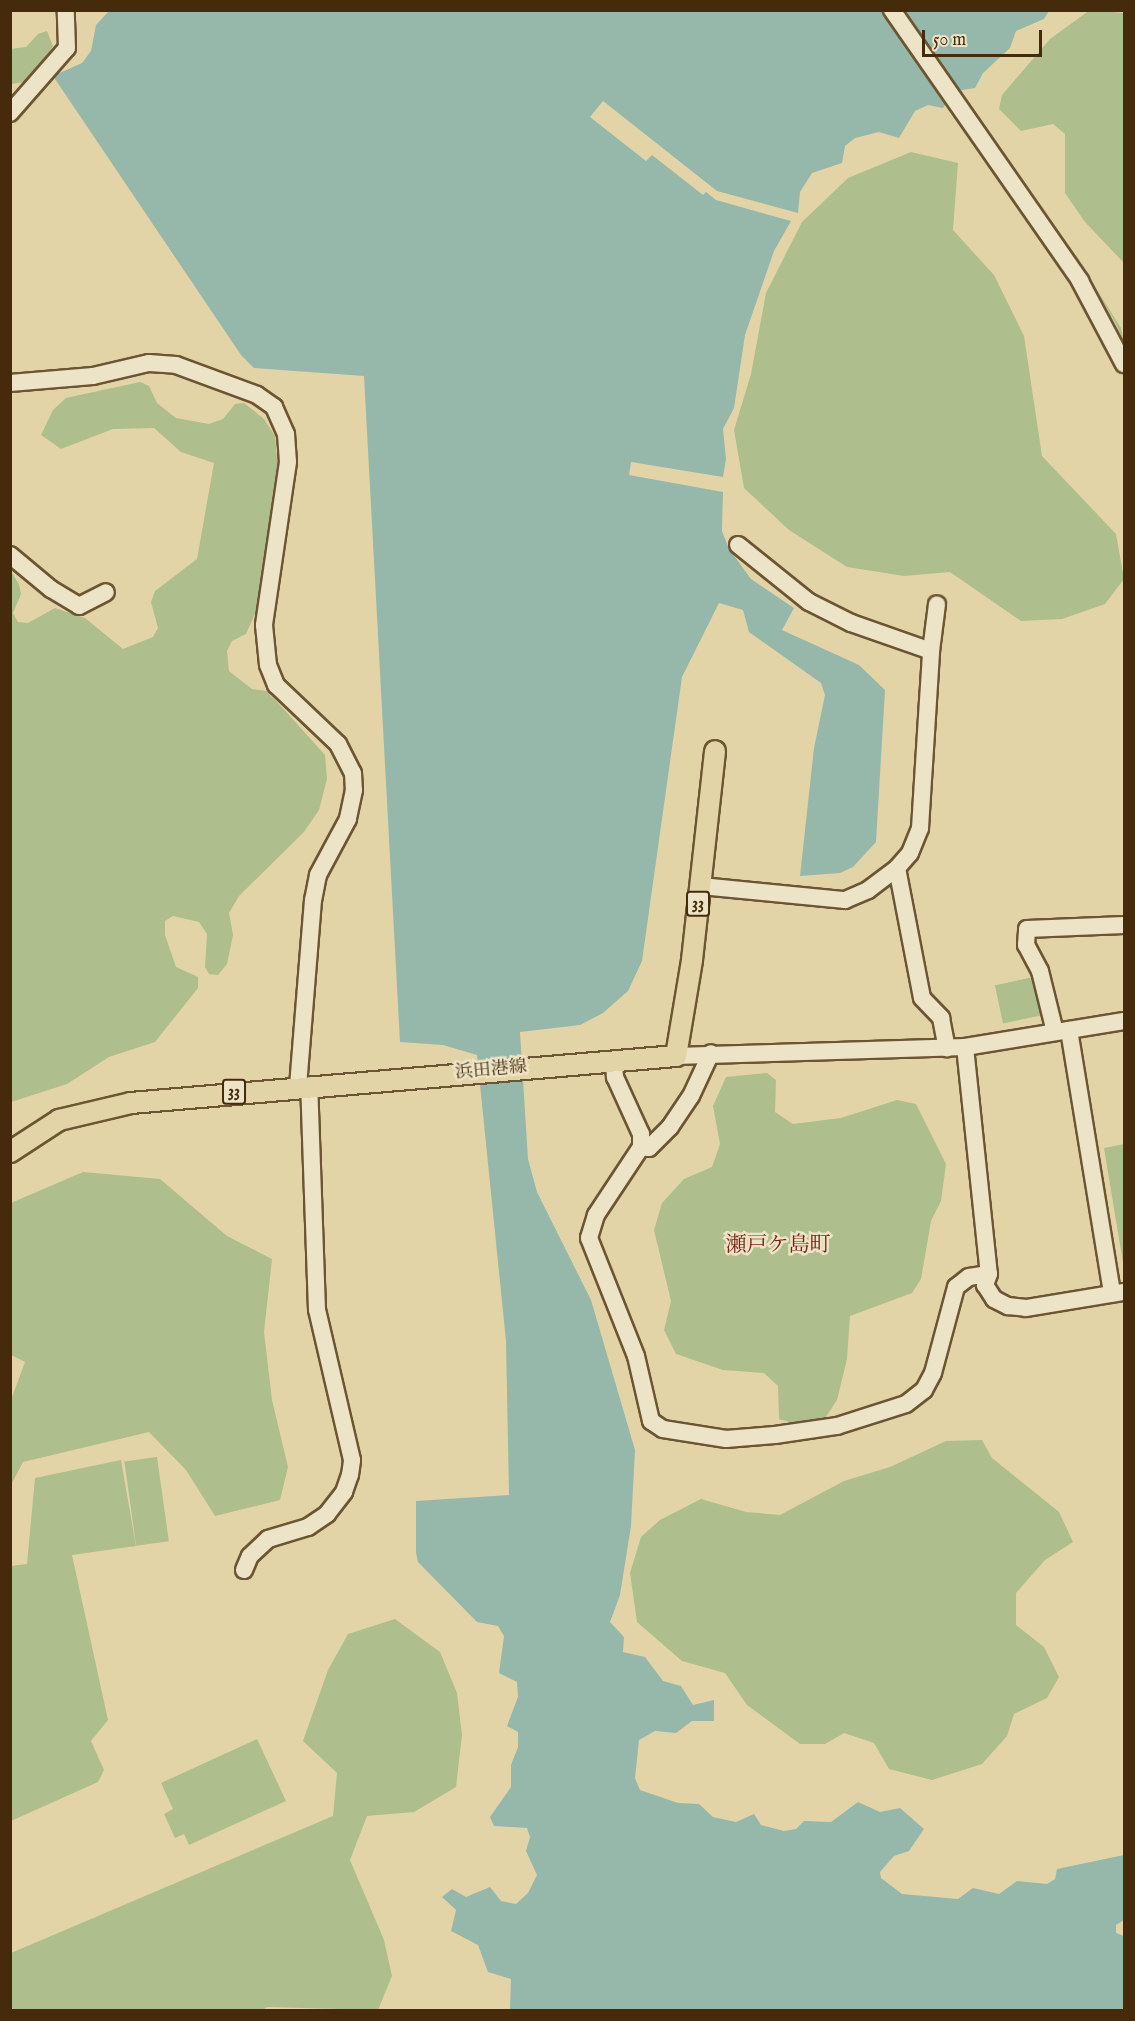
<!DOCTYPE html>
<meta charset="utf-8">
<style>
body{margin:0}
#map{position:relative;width:1135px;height:2021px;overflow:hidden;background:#e3d4a7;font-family:"IM FELL English","Noto Serif JP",serif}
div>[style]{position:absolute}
.green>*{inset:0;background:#aebe8c;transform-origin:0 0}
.water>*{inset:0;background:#95b8aa}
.roads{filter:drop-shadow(2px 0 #6c5532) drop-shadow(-2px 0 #6c5532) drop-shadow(0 2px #6c5532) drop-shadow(0 -2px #6c5532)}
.minor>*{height:16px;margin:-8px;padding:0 8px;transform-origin:8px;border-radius:8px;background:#ede3c6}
.major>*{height:20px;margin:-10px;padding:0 10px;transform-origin:10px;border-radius:10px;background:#e3d4a7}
span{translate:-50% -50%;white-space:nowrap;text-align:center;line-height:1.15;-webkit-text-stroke:5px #ede3c6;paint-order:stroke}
.shield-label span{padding:2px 4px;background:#ede3c6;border:2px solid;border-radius:4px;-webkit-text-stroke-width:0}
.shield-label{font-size:16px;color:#452b0b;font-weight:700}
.street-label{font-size:18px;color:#452b0b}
.quarter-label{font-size:21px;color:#7a1f14}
.frame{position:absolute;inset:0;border:12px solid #452b0b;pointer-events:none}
.scale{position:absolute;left:922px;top:30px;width:120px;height:27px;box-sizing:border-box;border:3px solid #452b0b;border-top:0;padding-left:8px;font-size:18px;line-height:21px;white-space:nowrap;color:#452b0b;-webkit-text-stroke:4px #ede3c6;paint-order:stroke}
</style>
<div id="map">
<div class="green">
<i style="clip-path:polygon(1090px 10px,1124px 13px,1124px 263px,1085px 222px,1065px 193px,1065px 134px,1053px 124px,1021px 131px,999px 109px,1002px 95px,1050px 39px)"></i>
<i style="clip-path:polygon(47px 31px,53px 46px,40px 67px,25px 82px,11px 84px,10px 49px,26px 47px,38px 34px)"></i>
<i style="clip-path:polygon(911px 152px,958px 163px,953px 230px,994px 275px,1024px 336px,1042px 456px,1116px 534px,1124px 579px,1105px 604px,1062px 619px,1021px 621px,950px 572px,904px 576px,847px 567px,789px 530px,744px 488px,734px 430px,751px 374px,766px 293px,802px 222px,848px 178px)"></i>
<i style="clip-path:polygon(1092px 282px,1121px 328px,1124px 343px,1116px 324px)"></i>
<i style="clip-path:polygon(140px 382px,149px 386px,157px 403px,176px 418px,209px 424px,223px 419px,235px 404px,244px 403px,264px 419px,275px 436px,280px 495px,260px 602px,246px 634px,232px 641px,227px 651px,229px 671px,252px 689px,266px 691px,280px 705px,325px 755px,327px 779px,319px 810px,304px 832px,239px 896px,229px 913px,233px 935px,227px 964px,218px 975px,209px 974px,205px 967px,207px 934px,199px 922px,173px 916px,165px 921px,165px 935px,176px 967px,198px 977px,198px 988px,155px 1042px,109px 1057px,67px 1084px,11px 1102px,10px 570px,19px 584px,21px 594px,13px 613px,18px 622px,28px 623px,55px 608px,85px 618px,123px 649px,153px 637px,158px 628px,151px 602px,155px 591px,197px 559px,214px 463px,181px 452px,154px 428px,113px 429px,61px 449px,41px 435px,53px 410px,66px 398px)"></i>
<i style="left:1034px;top:977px;width:39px;height:40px;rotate:78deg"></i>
<i style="clip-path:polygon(767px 1073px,776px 1080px,775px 1112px,793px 1124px,841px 1118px,897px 1100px,916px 1104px,946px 1164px,941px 1201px,931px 1221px,921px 1279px,912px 1293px,850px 1316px,847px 1359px,837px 1400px,824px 1420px,793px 1423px,779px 1419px,778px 1386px,764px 1373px,723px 1370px,676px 1354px,664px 1330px,671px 1301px,654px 1230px,662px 1203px,684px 1179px,712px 1167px,720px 1144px,713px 1106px,726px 1077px)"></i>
<i style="clip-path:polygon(1124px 1144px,1124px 1269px,1104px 1148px)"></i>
<i style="clip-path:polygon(83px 1172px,160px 1179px,227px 1236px,272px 1259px,264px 1332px,272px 1400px,288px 1467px,280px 1500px,215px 1516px,186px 1470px,149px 1432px,23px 1462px,12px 1483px,11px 1542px,11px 1400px,25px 1362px,11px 1355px,11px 1203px)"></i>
<i style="clip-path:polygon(982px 1440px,992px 1458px,1059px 1512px,1073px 1542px,1045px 1560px,1016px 1593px,1016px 1625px,1044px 1647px,1059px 1677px,1047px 1698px,1014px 1714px,1007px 1736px,982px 1764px,932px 1780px,889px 1769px,874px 1743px,844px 1733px,825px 1744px,800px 1744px,747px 1705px,725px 1673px,682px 1661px,637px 1622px,630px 1573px,641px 1537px,660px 1520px,701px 1499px,746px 1512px,780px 1515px,844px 1481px,890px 1467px,946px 1441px)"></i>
<i style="left:157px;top:1457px;width:85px;height:33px;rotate:82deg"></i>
<i style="clip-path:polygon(121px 1460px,136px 1546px,72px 1555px,108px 1720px,91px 1741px,104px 1770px,98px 1782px,11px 1821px,11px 1566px,27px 1564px,35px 1478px)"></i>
<i style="clip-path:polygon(395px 1619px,440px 1652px,457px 1693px,462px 1735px,456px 1787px,414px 1812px,367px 1816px,350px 1860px,384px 1940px,392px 1976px,378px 2010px,267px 2007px,263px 2010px,11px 2010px,11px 1953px,333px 1816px,337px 1773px,303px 1741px,328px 1670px,348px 1634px)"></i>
<i style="clip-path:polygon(257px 1739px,286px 1801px,189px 1845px,184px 1834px,175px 1838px,164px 1814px,173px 1809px,161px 1783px)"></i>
</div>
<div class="water">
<i style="clip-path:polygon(109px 11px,1049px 11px,1044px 19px,1016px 31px,1010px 48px,983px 73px,975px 88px,956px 91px,943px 108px,928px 105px,915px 111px,899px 138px,879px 132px,855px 138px,845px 146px,842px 163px,812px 173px,800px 192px,798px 213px,717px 191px,603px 101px,590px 117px,646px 161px,652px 155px,703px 195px,706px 192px,716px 200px,791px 221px,774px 251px,745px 335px,734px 408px,723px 429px,726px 459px,723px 477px,631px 462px,629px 475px,723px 492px,722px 531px,729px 549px,751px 579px,794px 608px,782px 630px,859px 665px,885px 690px,876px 842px,853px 867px,840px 873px,800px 876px,814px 748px,825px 695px,821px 683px,749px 632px,743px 610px,719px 603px,682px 677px,642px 961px,628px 991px,603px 1013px,580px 1025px,520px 1032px,528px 1159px,537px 1192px,591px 1300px,635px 1450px,631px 1526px,620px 1595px,610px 1622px,624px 1637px,623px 1652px,645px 1657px,663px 1681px,681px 1686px,693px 1705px,714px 1700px,714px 1721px,692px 1721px,676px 1733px,655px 1731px,639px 1740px,635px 1778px,640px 1790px,678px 1803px,699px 1804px,713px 1817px,736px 1822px,754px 1814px,761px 1825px,784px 1831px,796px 1829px,804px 1821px,831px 1822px,858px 1802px,880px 1812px,900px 1808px,924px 1829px,909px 1851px,894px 1856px,880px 1872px,881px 1878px,902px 1894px,958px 1899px,973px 1888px,999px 1894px,1017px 1881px,1047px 1884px,1055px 1879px,1057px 1869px,1124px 1855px,1124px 1920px,1116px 1925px,1116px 1933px,1124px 1936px,1124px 2010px,510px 2010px,511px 1979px,488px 1972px,478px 1945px,451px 1931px,456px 1910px,442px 1897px,452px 1889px,466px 1897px,490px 1887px,501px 1901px,516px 1904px,528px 1893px,537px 1875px,526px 1851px,530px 1837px,527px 1828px,494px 1826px,490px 1817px,511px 1787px,511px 1765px,518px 1747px,518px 1732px,507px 1726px,518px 1697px,517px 1682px,499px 1673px,504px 1636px,498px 1626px,477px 1622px,418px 1562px,416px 1553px,416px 1501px,509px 1495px,506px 1341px,477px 1055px,443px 1045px,400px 1042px,364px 376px,254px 368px,241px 355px,53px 76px,82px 63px,91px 51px,96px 25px)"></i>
</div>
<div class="roads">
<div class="minor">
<i style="left:892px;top:10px;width:330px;rotate:55.2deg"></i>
<i style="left:1080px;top:281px;width:94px;rotate:62.1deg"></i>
<i style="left:10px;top:113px;width:86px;rotate:-48.8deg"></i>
<i style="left:67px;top:48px;width:38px;rotate:-92deg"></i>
<i style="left:10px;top:383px;width:83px;rotate:-4.8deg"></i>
<i style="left:93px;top:376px;width:57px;rotate:-13.1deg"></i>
<i style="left:149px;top:363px;width:27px;rotate:4deg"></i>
<i style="left:176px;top:365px;width:86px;rotate:20.3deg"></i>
<i style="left:257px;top:395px;width:21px;rotate:35deg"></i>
<i style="left:274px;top:407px;width:30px;rotate:66deg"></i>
<i style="left:286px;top:434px;width:28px;rotate:86deg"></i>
<i style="left:288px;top:462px;width:165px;rotate:98.4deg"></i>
<i style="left:264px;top:625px;width:40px;rotate:84.3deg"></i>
<i style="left:268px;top:665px;width:22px;rotate:68deg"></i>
<i style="left:276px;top:685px;width:86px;rotate:43.6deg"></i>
<i style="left:338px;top:744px;width:33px;rotate:63deg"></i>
<i style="left:353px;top:773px;width:17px;rotate:87deg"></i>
<i style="left:354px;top:790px;width:30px;rotate:102deg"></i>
<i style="left:348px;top:819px;width:64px;rotate:118.2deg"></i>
<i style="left:318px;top:875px;width:25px;rotate:101deg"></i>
<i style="left:313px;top:900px;width:187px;rotate:94.6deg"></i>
<i style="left:10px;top:555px;width:53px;rotate:39.7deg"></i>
<i style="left:51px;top:589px;width:33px;rotate:31deg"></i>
<i style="left:79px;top:606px;width:30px;rotate:-27deg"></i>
<i style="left:931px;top:651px;width:47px;rotate:-82.7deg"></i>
<i style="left:897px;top:868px;width:132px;rotate:79.1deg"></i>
<i style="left:922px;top:998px;width:28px;rotate:46deg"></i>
<i style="left:941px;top:1018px;width:31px;rotate:79deg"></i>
<i style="left:701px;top:886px;width:145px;rotate:5.6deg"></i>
<i style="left:845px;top:900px;width:25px;rotate:-23deg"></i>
<i style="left:868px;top:890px;width:36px;rotate:-37deg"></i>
<i style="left:897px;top:868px;width:20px;rotate:-49deg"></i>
<i style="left:910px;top:853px;width:27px;rotate:-68deg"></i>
<i style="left:920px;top:828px;width:177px;rotate:-86.4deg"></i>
<i style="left:931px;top:651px;width:85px;rotate:-160.7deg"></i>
<i style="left:851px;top:623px;width:47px;rotate:-153.4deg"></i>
<i style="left:809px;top:602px;width:91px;rotate:-141.2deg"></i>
<i style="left:1069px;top:1030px;width:267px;rotate:80.7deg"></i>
<i style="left:1055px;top:1032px;width:63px;rotate:-103.8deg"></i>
<i style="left:1040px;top:971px;width:30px;rotate:-118deg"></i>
<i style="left:1026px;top:945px;width:16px;rotate:-86deg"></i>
<i style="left:1027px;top:929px;width:97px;rotate:-2.4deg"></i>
<i style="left:965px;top:1047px;width:228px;rotate:84deg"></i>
<i style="left:989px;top:1274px;width:12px;rotate:110deg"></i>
<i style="left:985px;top:1285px;width:17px;rotate:57deg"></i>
<i style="left:994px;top:1299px;width:16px;rotate:27deg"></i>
<i style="left:1008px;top:1306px;width:18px;rotate:6deg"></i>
<i style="left:1026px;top:1308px;width:99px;rotate:-9.3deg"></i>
<i style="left:676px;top:1056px;width:289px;rotate:-1.8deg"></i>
<i style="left:965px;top:1047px;width:161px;rotate:-9.3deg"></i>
<i style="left:614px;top:1060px;width:17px;rotate:87deg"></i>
<i style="left:615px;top:1077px;width:63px;rotate:65.5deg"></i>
<i style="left:641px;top:1134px;width:13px;rotate:90deg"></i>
<i style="left:641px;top:1147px;width:82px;rotate:123.5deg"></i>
<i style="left:596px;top:1215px;width:24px;rotate:107deg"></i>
<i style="left:589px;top:1238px;width:127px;rotate:68.3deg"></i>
<i style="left:636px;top:1356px;width:67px;rotate:77deg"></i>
<i style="left:651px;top:1421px;width:14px;rotate:34deg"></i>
<i style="left:663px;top:1429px;width:64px;rotate:9deg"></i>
<i style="left:726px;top:1439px;width:49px;rotate:-4.7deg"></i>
<i style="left:775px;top:1435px;width:63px;rotate:-8.3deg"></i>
<i style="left:837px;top:1426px;width:72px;rotate:-17.7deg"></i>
<i style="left:906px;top:1404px;width:23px;rotate:-38deg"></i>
<i style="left:924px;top:1390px;width:19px;rotate:-62deg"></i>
<i style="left:933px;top:1373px;width:89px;rotate:-75deg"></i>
<i style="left:956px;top:1287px;width:16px;rotate:-38deg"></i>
<i style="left:969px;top:1277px;width:20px;rotate:-9deg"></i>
<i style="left:641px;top:1147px;width:8px;rotate:7deg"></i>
<i style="left:649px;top:1148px;width:30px;rotate:-45deg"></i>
<i style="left:670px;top:1127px;width:37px;rotate:-56deg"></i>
<i style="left:691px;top:1096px;width:47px;rotate:-65.1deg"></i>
<i style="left:244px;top:1570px;width:15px;rotate:-67deg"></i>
<i style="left:250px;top:1556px;width:25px;rotate:-43deg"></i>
<i style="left:268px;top:1539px;width:42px;rotate:-16.7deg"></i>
<i style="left:308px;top:1527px;width:23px;rotate:-34deg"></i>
<i style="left:327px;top:1514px;width:28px;rotate:-52deg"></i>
<i style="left:344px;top:1492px;width:18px;rotate:-71deg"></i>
<i style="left:350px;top:1475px;width:15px;rotate:-82deg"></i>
<i style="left:352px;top:1460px;width:154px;rotate:-103.1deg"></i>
<i style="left:317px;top:1310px;width:225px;rotate:-92deg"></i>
</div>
<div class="major">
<i style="left:10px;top:1152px;width:59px;rotate:-33.1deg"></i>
<i style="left:59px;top:1120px;width:74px;rotate:-13.3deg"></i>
<i style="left:131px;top:1103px;width:547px;rotate:-4.93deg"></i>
<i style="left:676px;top:1056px;width:97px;rotate:-80.5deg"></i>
<i style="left:692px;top:960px;width:210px;rotate:-83.7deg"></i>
</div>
</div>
<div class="shield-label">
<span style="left:698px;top:904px">33</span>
<span style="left:234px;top:1092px">33</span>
</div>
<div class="street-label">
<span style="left:491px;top:1071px;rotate:-5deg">浜田港線</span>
</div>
<div class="quarter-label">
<span style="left:778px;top:1246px">瀬戸ケ島町</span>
</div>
<div class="frame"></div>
<div class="scale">50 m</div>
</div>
